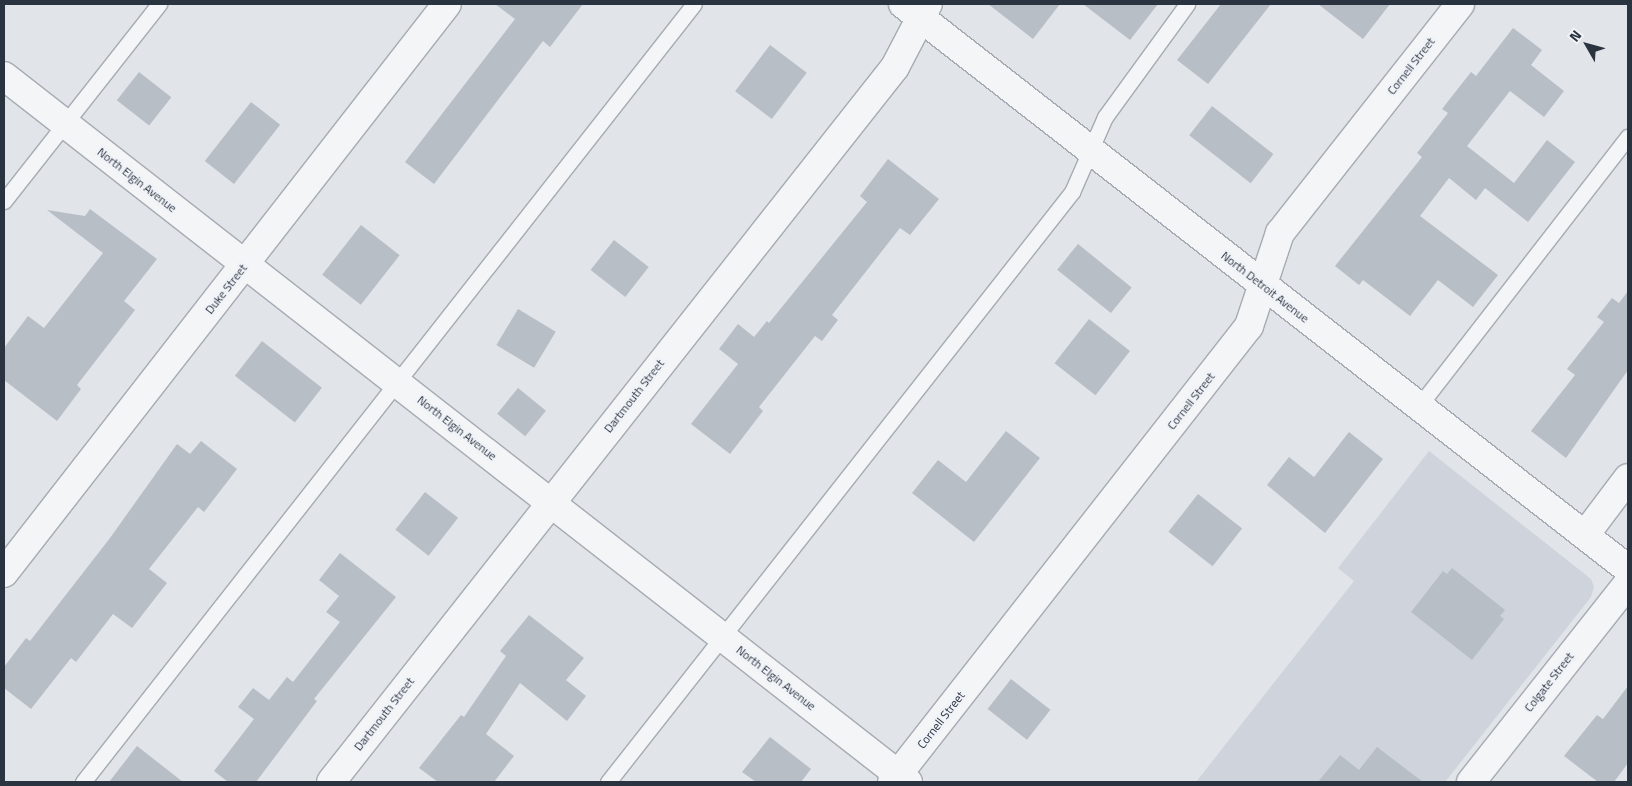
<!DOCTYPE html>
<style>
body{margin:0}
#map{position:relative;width:1632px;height:786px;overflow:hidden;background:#e1e4e9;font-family:"Titillium Web",sans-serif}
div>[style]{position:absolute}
.built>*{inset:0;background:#cfd3db}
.building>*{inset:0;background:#b8bec6;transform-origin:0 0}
.roads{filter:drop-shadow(1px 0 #a6abb3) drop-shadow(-1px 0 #a6abb3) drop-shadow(0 1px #a6abb3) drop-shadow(0 -1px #a6abb3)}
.service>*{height:15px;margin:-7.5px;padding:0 7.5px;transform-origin:7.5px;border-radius:7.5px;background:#f3f5f7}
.minor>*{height:28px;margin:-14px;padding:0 14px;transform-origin:14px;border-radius:14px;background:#f3f5f7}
.tertiary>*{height:28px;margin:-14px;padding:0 14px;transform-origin:14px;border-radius:14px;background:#f3f5f7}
span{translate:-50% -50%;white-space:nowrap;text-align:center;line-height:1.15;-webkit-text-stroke:5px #f0f3f7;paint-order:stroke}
.street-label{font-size:12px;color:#2a3340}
.frame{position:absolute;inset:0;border:5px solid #2a3340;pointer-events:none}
.north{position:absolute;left:1562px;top:20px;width:50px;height:50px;-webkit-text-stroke:4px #f0f3f7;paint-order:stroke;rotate:308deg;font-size:14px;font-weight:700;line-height:20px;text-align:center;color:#2a3340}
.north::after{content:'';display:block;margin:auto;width:18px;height:22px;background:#2a3340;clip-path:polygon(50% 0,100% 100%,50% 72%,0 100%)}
</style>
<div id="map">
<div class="built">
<i style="clip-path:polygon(1429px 451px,1591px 579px,1594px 587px,1591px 597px,1445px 782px,1196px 782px,1354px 581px,1338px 568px)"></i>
</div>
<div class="building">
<i style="clip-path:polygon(495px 4px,583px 4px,550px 47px,543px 41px,434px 184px,405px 162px,515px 19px)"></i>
<i style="clip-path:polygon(988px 4px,1060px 4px,1033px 39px)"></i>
<i style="clip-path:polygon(1083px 4px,1158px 4px,1130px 40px)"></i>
<i style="clip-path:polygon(1221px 4px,1271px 4px,1208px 84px,1177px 60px)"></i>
<i style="clip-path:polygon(1318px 4px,1390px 4px,1363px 39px)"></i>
<i style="clip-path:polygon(1513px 28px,1542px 50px,1531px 65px,1564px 91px,1544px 117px,1510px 91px,1467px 146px,1514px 183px,1547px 140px,1575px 162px,1528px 222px,1485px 188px,1476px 200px,1449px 178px,1420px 216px,1498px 275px,1473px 307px,1438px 280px,1410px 316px,1363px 280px,1359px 285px,1335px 266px,1422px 157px,1417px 153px,1448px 113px,1442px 109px,1471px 72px,1476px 76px)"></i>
<i style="left:770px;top:45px;width:46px;height:58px;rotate:37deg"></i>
<i style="left:139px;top:72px;width:41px;height:36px;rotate:38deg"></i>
<i style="left:251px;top:102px;width:37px;height:75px;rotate:38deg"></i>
<i style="left:1212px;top:106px;width:78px;height:37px;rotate:38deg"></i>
<i style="clip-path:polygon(888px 159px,939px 199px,910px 235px,900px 228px,832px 315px,838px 320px,822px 341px,815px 336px,759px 407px,763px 411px,730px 454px,691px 424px,738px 364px,719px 349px,738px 324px,754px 337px,767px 321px,769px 323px,867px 202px,860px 196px)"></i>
<i style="clip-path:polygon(90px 209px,157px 259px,124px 301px,135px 310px,77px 385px,81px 389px,57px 421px,4px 380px,4px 348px,28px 316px,44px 328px,103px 253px,47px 210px,85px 216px)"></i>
<i style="left:361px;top:225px;width:49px;height:63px;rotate:38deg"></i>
<i style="left:614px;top:240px;width:44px;height:38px;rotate:38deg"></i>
<i style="left:1078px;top:244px;width:69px;height:33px;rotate:39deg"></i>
<i style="clip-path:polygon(1628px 291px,1628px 370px,1566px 458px,1531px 431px,1575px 375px,1567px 369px,1604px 322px,1597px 317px,1612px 298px,1619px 303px)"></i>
<i style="left:518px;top:309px;width:44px;height:42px;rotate:31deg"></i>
<i style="left:1089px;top:319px;width:52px;height:56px;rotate:38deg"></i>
<i style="left:262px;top:341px;width:76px;height:44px;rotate:38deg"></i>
<i style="left:518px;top:388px;width:36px;height:33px;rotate:39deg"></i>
<i style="clip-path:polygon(1006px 431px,1040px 458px,974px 542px,912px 493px,938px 460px,966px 482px)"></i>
<i style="clip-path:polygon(1349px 432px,1383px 459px,1325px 533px,1267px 485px,1289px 457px,1314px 477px)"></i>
<i style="clip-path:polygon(201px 441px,237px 469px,204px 512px,198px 507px,149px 569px,167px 583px,132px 628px,113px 614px,76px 662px,71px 658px,31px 709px,4px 688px,4px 667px,26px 638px,30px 641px,110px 538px,177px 444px,190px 454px)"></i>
<i style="left:425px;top:492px;width:42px;height:48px;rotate:38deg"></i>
<i style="left:1198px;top:494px;width:56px;height:48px;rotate:38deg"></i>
<i style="clip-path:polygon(340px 553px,396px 597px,314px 699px,317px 701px,256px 782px,228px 782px,214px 771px,254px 719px,238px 707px,253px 688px,269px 700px,287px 677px,293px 682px,340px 622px,326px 612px,339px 596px,319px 580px)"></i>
<i style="clip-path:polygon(1452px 568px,1505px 610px,1500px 616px,1504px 619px,1472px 660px,1411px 612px,1443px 571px,1447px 574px)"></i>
<i style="clip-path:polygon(529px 615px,584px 658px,566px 680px,586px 696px,567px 721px,520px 683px,486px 734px,514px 756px,494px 782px,438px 782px,419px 768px,461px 715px,464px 717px,506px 656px,500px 651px)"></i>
<i style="left:1011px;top:679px;width:50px;height:38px;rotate:38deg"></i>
<i style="clip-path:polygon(1628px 686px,1628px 763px,1614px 782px,1598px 782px,1564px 756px,1597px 715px,1603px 719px)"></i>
<i style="clip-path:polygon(770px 737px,811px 769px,801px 782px,756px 782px,742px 772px)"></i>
<i style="clip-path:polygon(137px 746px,183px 782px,109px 782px)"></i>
<i style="clip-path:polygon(1377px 747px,1423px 782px,1318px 782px,1340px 755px,1359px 770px)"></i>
</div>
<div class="roads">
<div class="service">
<i style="left:4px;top:201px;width:251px;rotate:-51.8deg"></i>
<i style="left:1419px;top:406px;width:341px;rotate:-52.2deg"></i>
<i style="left:83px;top:782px;width:989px;rotate:-51.86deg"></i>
<i style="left:608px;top:782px;width:751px;rotate:-51.82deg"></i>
<i style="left:1072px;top:192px;width:82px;rotate:-66.3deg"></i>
<i style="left:1105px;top:117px;width:140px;rotate:-54deg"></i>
</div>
<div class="minor">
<i style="left:4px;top:76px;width:1147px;rotate:37.99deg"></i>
<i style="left:1585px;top:535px;width:71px;rotate:-53deg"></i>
<i style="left:4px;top:573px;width:721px;rotate:-52.1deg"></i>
<i style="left:331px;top:782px;width:911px;rotate:-51.73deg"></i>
<i style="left:895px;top:67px;width:71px;rotate:-62.4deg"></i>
<i style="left:892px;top:782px;width:579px;rotate:-51.94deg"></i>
<i style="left:1249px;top:326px;width:98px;rotate:-71.6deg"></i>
<i style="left:1280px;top:233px;width:291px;rotate:-51.8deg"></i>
<i style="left:1471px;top:782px;width:253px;rotate:-51.7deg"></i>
</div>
<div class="tertiary">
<i style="left:903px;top:4px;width:919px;rotate:37.93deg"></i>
</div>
</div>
<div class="street-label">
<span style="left:1411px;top:66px;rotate:-52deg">Cornell Street</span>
<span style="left:137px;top:180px;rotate:38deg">North Elgin Avenue</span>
<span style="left:1265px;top:287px;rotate:38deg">North Detroit Avenue</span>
<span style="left:226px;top:289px;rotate:-52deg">Duke Street</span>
<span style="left:634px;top:396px;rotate:-52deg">Dartmouth Street</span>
<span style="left:1191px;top:401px;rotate:-52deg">Cornell Street</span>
<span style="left:457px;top:428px;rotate:38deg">North Elgin Avenue</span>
<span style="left:776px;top:678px;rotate:38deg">North Elgin Avenue</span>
<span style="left:1549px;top:682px;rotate:-52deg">Colgate Street</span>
<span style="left:384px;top:714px;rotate:-52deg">Dartmouth Street</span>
<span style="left:941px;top:720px;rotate:-52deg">Cornell Street</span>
</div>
<div class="frame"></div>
<div class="north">N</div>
</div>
